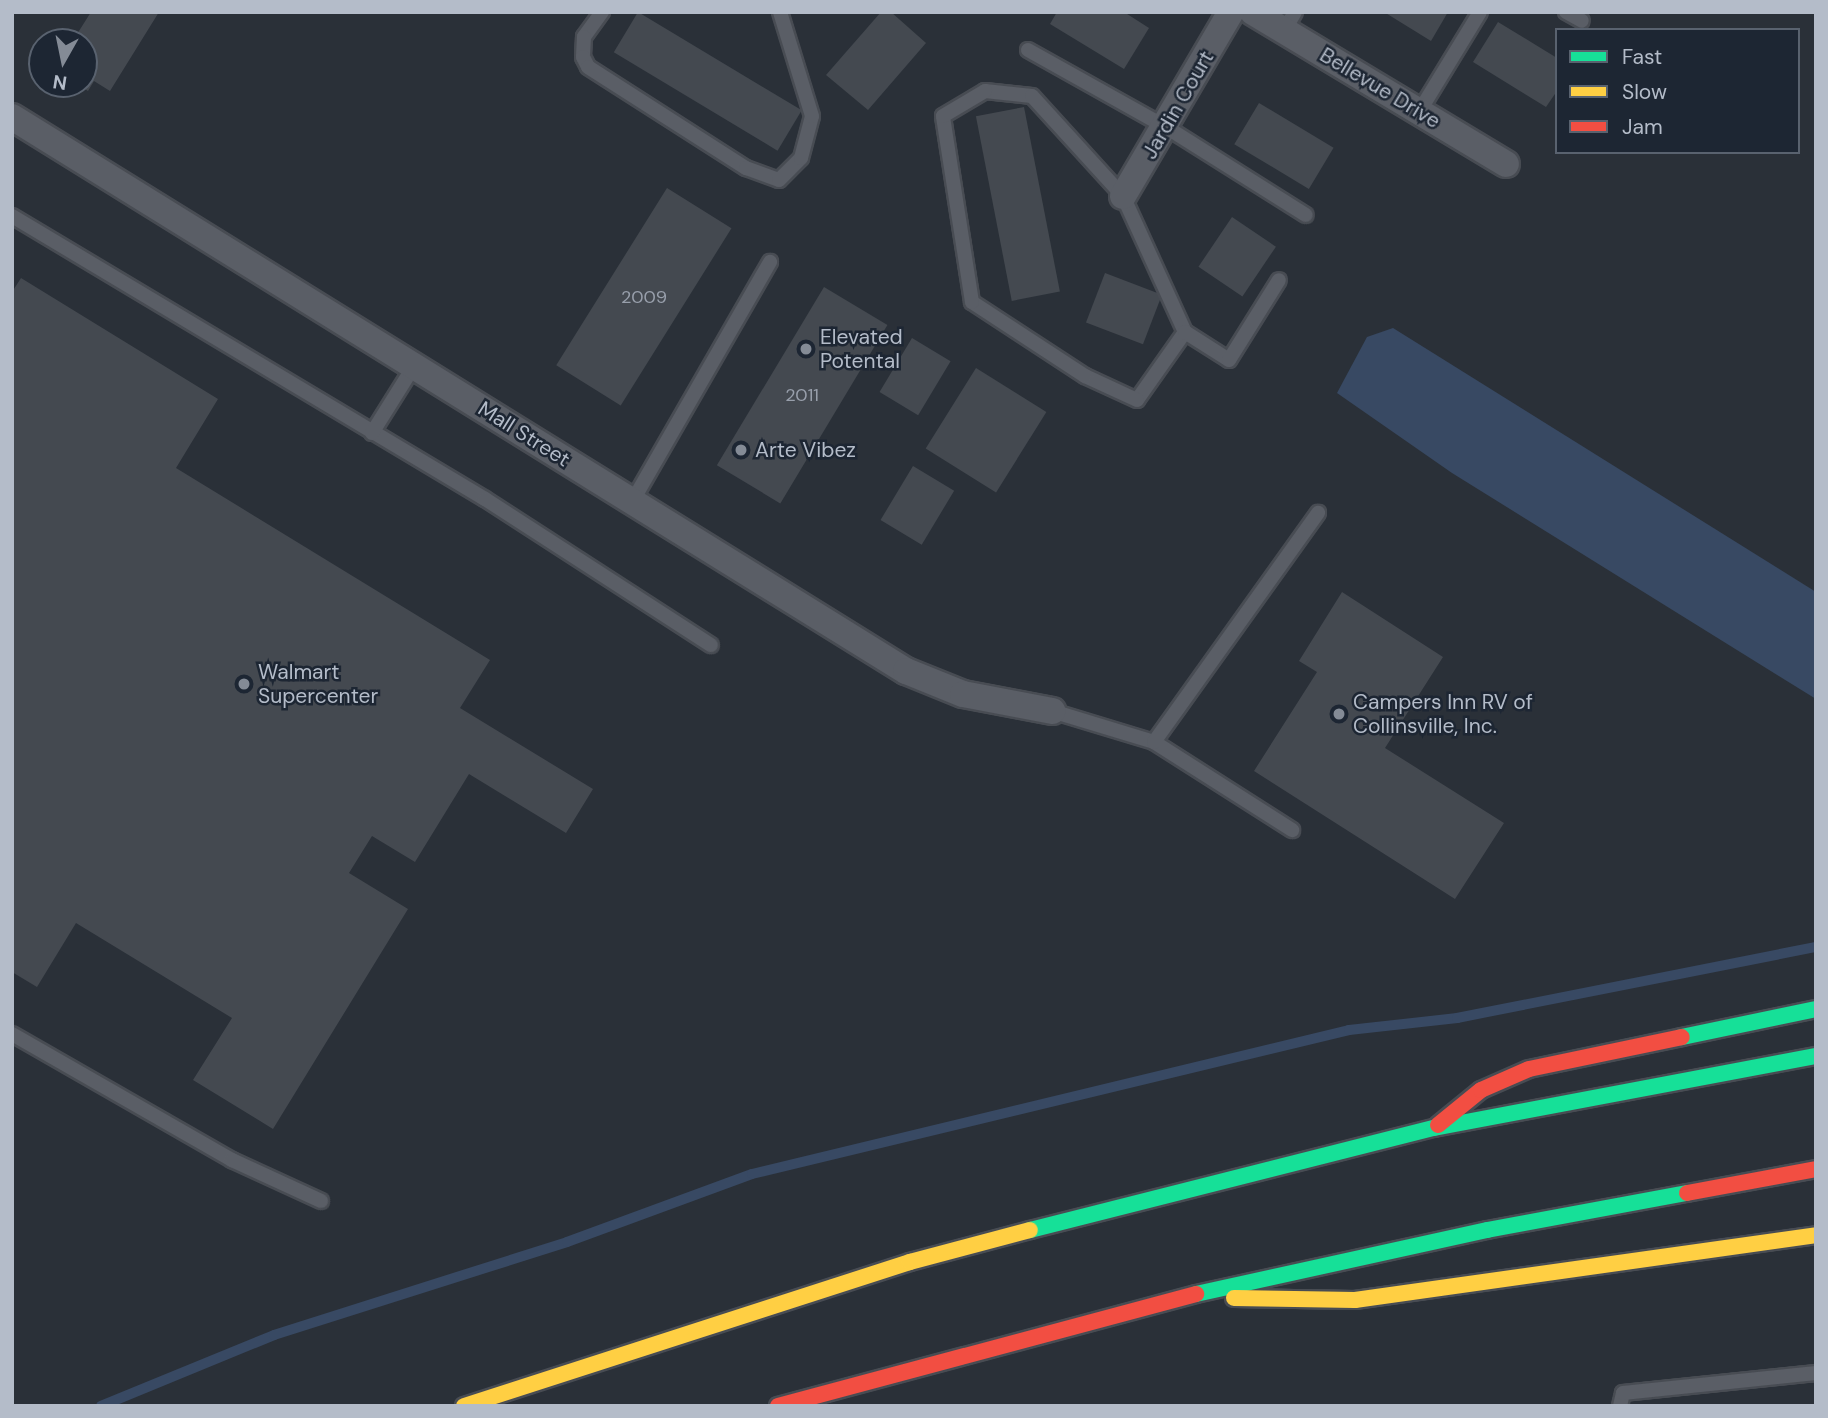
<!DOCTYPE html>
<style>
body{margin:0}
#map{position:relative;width:1828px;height:1418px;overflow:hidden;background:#2a3038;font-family:"DM Sans",sans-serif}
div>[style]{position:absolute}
.water>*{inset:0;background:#384963}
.stream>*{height:10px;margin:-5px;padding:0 5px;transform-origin:5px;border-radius:5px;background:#384963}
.building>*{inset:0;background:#444950;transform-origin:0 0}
.roads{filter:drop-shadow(2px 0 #484c53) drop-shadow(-2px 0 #484c53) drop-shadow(0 2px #484c53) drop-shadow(0 -2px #484c53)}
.lane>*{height:14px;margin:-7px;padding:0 7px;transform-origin:7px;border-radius:7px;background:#5a5e66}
.street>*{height:26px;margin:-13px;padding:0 13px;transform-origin:13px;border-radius:13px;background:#5a5e66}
.fast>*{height:16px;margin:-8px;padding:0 8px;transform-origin:8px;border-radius:8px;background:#16e098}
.slow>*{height:16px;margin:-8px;padding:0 8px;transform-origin:8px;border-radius:8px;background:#ffcf43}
.jam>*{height:16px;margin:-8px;padding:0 8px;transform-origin:8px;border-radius:8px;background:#f24e42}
.dots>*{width:19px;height:19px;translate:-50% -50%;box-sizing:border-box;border:4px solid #1d2633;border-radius:50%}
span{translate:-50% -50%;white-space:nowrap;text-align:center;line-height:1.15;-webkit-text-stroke:5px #1d2633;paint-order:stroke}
.number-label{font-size:18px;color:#989fab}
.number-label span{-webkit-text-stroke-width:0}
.street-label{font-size:21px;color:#b4bcc9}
.poi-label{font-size:21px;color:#b4bcc9}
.left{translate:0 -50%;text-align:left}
.frame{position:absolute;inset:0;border:14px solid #b4bcc9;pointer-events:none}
.legend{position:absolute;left:1555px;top:28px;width:245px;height:126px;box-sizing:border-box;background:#1d2633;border:2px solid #59626f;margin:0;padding:9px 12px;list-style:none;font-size:21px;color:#b4bcc9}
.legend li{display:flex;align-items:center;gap:14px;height:35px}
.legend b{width:35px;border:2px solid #59626f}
.north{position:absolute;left:28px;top:28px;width:70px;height:70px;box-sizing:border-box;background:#1d2633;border:2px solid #59626f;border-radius:50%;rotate:189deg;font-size:19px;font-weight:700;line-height:28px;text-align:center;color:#b4bcc9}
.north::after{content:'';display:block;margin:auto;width:24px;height:32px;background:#848b96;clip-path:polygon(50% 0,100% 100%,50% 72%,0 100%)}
</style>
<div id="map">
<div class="water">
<i style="clip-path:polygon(1393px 328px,1816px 592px,1816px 699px,1452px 473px,1337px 393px,1367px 337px)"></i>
</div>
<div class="stream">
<i style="left:101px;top:1406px;width:187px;rotate:-22.3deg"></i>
<i style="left:274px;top:1335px;width:307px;rotate:-17.6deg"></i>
<i style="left:567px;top:1242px;width:197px;rotate:-20.2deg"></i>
<i style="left:752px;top:1174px;width:614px;rotate:-13.56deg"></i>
<i style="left:1349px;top:1030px;width:109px;rotate:-6.3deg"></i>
<i style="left:1457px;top:1018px;width:366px;rotate:-11.2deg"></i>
</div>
<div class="building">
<i style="clip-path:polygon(91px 12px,159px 12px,110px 91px,94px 81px,88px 91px,77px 84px,84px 84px,84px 42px,72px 42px)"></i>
<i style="left:638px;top:12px;width:191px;height:47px;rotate:31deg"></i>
<i style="clip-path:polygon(881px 12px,891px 12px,926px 43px,868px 110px,826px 75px)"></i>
<i style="clip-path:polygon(1057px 12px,1124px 12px,1149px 28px,1124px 69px,1050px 24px)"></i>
<i style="clip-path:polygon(1384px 12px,1448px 12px,1431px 41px)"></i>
<i style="clip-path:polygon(1498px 22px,1557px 58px,1557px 91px,1546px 107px,1473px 62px)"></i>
<i style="left:1259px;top:103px;width:87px;height:48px;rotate:31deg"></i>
<i style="left:1024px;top:107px;width:188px;height:49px;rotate:79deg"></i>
<i style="left:667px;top:188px;width:76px;height:209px;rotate:32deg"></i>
<i style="left:1232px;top:217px;width:53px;height:60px;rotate:34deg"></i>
<i style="left:1105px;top:273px;width:61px;height:53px;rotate:21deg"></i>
<i style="clip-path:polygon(21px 278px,218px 399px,176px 468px,490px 660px,460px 708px,593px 789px,566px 833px,469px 774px,415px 862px,372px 836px,349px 873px,408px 909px,273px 1129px,193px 1080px,232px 1018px,76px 923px,37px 987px,12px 972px,12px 292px)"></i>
<i style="left:824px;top:287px;width:74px;height:208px;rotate:31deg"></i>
<i style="left:912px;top:338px;width:45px;height:63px;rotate:31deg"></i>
<i style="left:976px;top:368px;width:83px;height:95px;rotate:32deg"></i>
<i style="left:913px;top:466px;width:48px;height:63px;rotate:31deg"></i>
<i style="clip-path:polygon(1342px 592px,1443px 657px,1385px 748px,1504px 823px,1455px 899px,1254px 771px,1317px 672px,1299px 661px)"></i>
</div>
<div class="roads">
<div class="lane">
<i style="left:602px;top:12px;width:31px;rotate:126deg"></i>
<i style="left:584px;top:37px;width:20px;rotate:93deg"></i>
<i style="left:583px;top:57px;width:11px;rotate:63deg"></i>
<i style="left:588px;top:67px;width:188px;rotate:32.6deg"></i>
<i style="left:746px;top:168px;width:35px;rotate:20deg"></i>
<i style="left:779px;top:180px;width:31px;rotate:-45deg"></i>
<i style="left:801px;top:158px;width:43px;rotate:-75.3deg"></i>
<i style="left:812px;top:116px;width:109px;rotate:-107.1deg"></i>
<i style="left:1566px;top:12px;width:18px;rotate:29deg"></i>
<i style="left:1284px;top:31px;width:22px;rotate:-60deg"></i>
<i style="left:1028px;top:50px;width:158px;rotate:29.2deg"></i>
<i style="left:1166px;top:127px;width:165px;rotate:32.2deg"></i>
<i style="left:985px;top:91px;width:47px;rotate:6.1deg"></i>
<i style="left:1032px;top:96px;width:135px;rotate:47.7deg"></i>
<i style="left:1123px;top:196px;width:149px;rotate:65.5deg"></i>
<i style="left:1185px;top:332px;width:83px;rotate:125.2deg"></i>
<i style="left:1137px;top:400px;width:57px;rotate:-155.2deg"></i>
<i style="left:1085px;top:376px;width:135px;rotate:-146.8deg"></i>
<i style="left:972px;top:302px;width:188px;rotate:-98.9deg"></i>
<i style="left:943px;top:116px;width:49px;rotate:-30.8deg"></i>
<i style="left:1419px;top:112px;width:117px;rotate:-58.6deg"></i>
<i style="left:12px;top:216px;width:551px;rotate:30.89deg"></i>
<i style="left:485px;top:499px;width:269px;rotate:32.9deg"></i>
<i style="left:1185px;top:332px;width:52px;rotate:32.5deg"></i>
<i style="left:1229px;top:360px;width:94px;rotate:-58deg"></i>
<i style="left:372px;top:433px;width:79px;rotate:-57.9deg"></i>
<i style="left:632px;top:502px;width:277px;rotate:-60.1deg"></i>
<i style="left:1052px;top:711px;width:107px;rotate:16.9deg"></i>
<i style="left:1154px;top:742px;width:164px;rotate:32.5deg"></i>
<i style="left:1154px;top:742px;width:282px;rotate:-54.4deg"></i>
<i style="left:12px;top:1034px;width:254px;rotate:29.8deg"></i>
<i style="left:232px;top:1160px;width:98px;rotate:24.7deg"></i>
<i style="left:1620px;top:1406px;width:13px;rotate:-77deg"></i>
<i style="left:1623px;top:1393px;width:194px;rotate:-5.9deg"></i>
</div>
<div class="street">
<i style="left:1253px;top:12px;width:295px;rotate:31deg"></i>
<i style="left:12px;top:117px;width:1052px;rotate:31.79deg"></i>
<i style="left:906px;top:671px;width:61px;rotate:22deg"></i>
<i style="left:963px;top:694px;width:91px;rotate:10.8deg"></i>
<i style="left:1123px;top:196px;width:213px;rotate:-59.6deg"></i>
</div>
<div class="fast">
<i style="left:1682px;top:1037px;width:137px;rotate:-11.8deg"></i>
<i style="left:1030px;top:1230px;width:417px;rotate:-14.2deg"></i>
<i style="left:1434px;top:1128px;width:389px;rotate:-10.7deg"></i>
<i style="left:1196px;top:1294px;width:298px;rotate:-12.4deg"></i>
<i style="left:1487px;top:1230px;width:203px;rotate:-10.5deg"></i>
</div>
<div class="slow">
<i style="left:1234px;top:1298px;width:121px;rotate:0.9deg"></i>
<i style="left:1355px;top:1300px;width:466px;rotate:-8deg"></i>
<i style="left:464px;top:1406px;width:469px;rotate:-17.9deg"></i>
<i style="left:910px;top:1262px;width:124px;rotate:-14.9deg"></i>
</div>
<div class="jam">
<i style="left:1438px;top:1125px;width:55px;rotate:-39.1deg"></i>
<i style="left:1481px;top:1090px;width:52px;rotate:-23.6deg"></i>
<i style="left:1529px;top:1069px;width:156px;rotate:-11.8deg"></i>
<i style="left:1687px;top:1193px;width:131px;rotate:-10.5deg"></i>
<i style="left:778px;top:1406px;width:433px;rotate:-15deg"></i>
</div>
</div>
<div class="dots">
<i style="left:806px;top:349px;background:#848b96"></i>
<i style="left:741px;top:450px;background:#848b96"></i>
<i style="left:244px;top:684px;background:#848b96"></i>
<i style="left:1339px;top:714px;background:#848b96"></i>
</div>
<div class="number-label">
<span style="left:644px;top:297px">2009</span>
<span style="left:802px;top:395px">2011</span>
</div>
<div class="street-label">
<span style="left:1380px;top:88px;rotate:31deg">Bellevue Drive</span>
<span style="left:1178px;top:105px;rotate:-60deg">Jardin Court</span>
<span style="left:524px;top:434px;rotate:32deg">Mall Street</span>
</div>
<div class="poi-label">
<span class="left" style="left:820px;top:349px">Elevated<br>Potental</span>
<span class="left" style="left:755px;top:450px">Arte Vibez</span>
<span class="left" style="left:258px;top:684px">Walmart<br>Supercenter</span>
<span class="left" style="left:1353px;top:714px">Campers Inn RV of<br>Collinsville, Inc.</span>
</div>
<div class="frame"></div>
<ul class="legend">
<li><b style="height:9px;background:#16e098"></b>Fast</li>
<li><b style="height:9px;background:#ffcf43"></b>Slow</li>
<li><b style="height:9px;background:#f24e42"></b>Jam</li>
</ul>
<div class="north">N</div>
</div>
